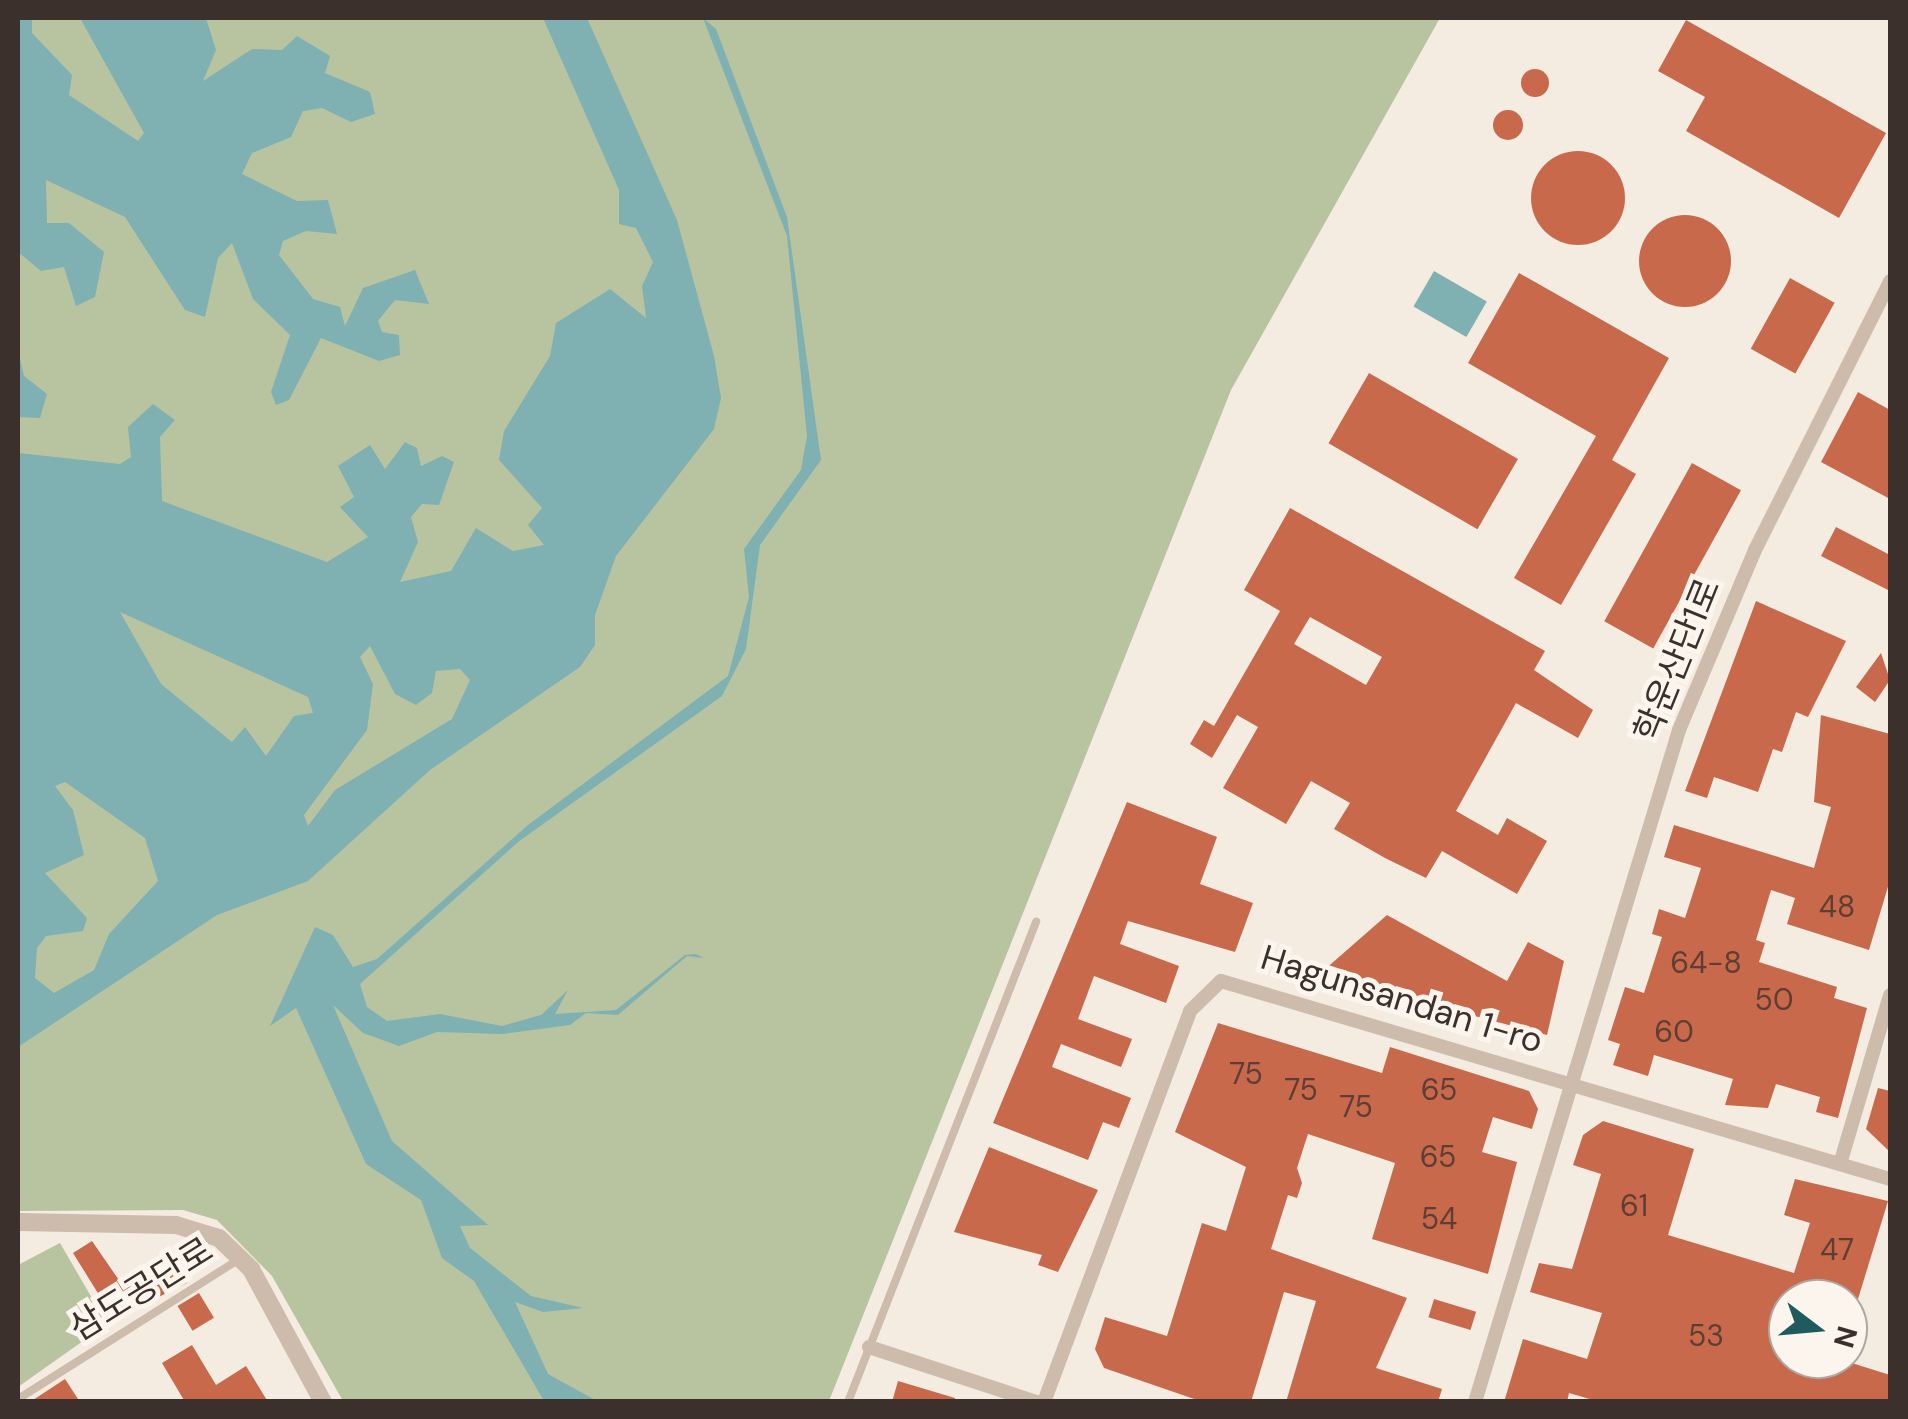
<!DOCTYPE html>
<meta charset="utf-8">
<style>
body{margin:0}
#map{position:relative;width:1908px;height:1419px;overflow:hidden;background:#f4ebe1;font-family:"DM Sans","Noto Sans KR",sans-serif}
div>[style]{position:absolute}
.green>*{inset:0;background:#b8c4a0}
.water>*{inset:0;background:#7fb0b2;transform-origin:0 0}
.building>*{inset:0;background:#c8694b;transform-origin:0 0}
.round{border-radius:50%}
.service>*{height:8px;margin:-4px;padding:0 4px;transform-origin:4px;border-radius:4px;background:#cdbbac}
.minor>*{height:14px;margin:-7px;padding:0 7px;transform-origin:7px;border-radius:7px;background:#cdbbac}
.tertiary>*{height:18px;margin:-9px;padding:0 9px;transform-origin:9px;border-radius:9px;background:#cdbbac}
span{translate:-50% -50%;white-space:nowrap;text-align:center;line-height:1.15;-webkit-text-stroke:10px #fbf5ee;paint-order:stroke}
.number-label{font-size:30px;color:#5e3e33}
.number-label span{-webkit-text-stroke-width:0}
.street-label{font-size:35px;color:#3b302b}
.frame{position:absolute;inset:0;border:20px solid #3b302b;pointer-events:none}
.north{position:absolute;left:1768px;top:1279px;width:100px;height:100px;box-sizing:border-box;background:#fbf5ee;border:2px solid #aea6a0;border-radius:50%;rotate:106deg;font-size:28px;font-weight:700;line-height:40px;text-align:center;color:#3b302b}
.north::after{content:'';display:block;margin:auto;width:35px;height:45px;background:#1f5a5e;clip-path:polygon(50% 0,100% 100%,50% 72%,0 100%)}
</style>
<div id="map">
<div class="green">
<i style="clip-path:polygon(18px 18px,1440px 18px,1231px 390px,829px 1401px,343px 1401px,272px 1276px,217px 1220px,183px 1210px,18px 1211px)"></i>
<i style="clip-path:polygon(60px 1243px,107px 1324px,18px 1387px,18px 1265px)"></i>
</div>
<div class="water">
<i style="clip-path:polygon(18px 18px,32px 18px,32px 33px,72px 75px,69px 95px,138px 141px,144px 133px,80px 18px,206px 18px,216px 50px,203px 81px,252px 49px,282px 50px,297px 36px,330px 56px,325px 73px,370px 92px,375px 114px,351px 122px,322px 108px,303px 111px,291px 137px,252px 153px,242px 174px,297px 201px,328px 200px,337px 234px,306px 231px,283px 241px,279px 255px,313px 299px,340px 307px,345px 326px,363px 288px,415px 270px,429px 304px,395px 300px,378px 321px,382px 332px,399px 335px,400px 355px,379px 361px,321px 338px,289px 400px,276px 405px,271px 392px,290px 335px,253px 299px,232px 243px,218px 258px,205px 317px,185px 310px,125px 217px,46px 180px,47px 223px,69px 223px,104px 252px,95px 297px,76px 306px,64px 267px,41px 271px,18px 252px)"></i>
<i style="clip-path:polygon(evenodd,543px 18px,587px 18px,677px 220px,714px 356px,721px 398px,714px 429px,616px 556px,595px 615px,595px 645px,580px 667px,430px 770px,308px 881px,217px 915px,18px 1047px,18px 453px,120px 464px,131px 457px,128px 427px,153px 404px,175px 420px,160px 437px,162px 501px,327px 562px,368px 537px,340px 507px,354px 497px,338px 466px,370px 445px,385px 469px,405px 442px,417px 448px,421px 466px,442px 456px,454px 462px,439px 505px,422px 504px,411px 517px,418px 542px,400px 582px,451px 571px,476px 528px,513px 551px,544px 545px,528px 525px,542px 508px,499px 460px,504px 431px,550px 356px,556px 323px,610px 289px,646px 318px,642px 286px,653px 262px,636px 228px,619px 224px,619px 190px,543px 18px,120px 612px,308px 697px,313px 713px,294px 716px,266px 756px,245px 727px,232px 742px,161px 684px,120px 612px,543px 18px,370px 646px,395px 694px,416px 705px,432px 693px,436px 671px,460px 669px,470px 680px,452px 719px,335px 790px,308px 826px,304px 815px,367px 730px,373px 684px,360px 657px,370px 646px,543px 18px,65px 782px,145px 838px,158px 881px,109px 934px,94px 970px,54px 993px,35px 978px,37px 948px,46px 936px,83px 931px,87px 918px,45px 873px,84px 855px,73px 810px,55px 786px,65px 782px)"></i>
<i style="clip-path:polygon(703px 18px,716px 29px,787px 217px,821px 460px,760px 545px,746px 649px,722px 696px,518px 842px,360px 984px,367px 1007px,387px 1021px,440px 1014px,502px 1026px,541px 1015px,568px 990px,555px 1014px,616px 1010px,685px 955px,696px 954px,704px 958px,687px 956px,618px 1015px,586px 1013px,570px 1025px,502px 1034px,437px 1032px,399px 1046px,363px 1033px,333px 1005px,392px 1141px,488px 1225px,460px 1226px,470px 1248px,531px 1296px,583px 1308px,543px 1312px,515px 1302px,548px 1374px,597px 1401px,544px 1401px,474px 1281px,442px 1258px,421px 1200px,366px 1164px,296px 1008px,270px 1026px,315px 927px,333px 935px,353px 967px,377px 959px,528px 825px,728px 676px,749px 597px,744px 549px,801px 470px,807px 436px,787px 236px)"></i>
<i style="left:1434px;top:271px;width:61px;height:41px;rotate:30deg"></i>
<i style="clip-path:polygon(18px 350px,24px 376px,47px 394px,40px 418px,18px 417px)"></i>
</div>
<div class="building">
<i style="clip-path:polygon(1686px 20px,1886px 133px,1839px 218px,1686px 131px,1705px 97px,1658px 71px)"></i>
<i class="round" style="left:1521px;top:69px;width:28px;height:28px"></i>
<i class="round" style="left:1493px;top:110px;width:30px;height:30px"></i>
<i class="round" style="left:1531px;top:151px;width:94px;height:94px"></i>
<i class="round" style="left:1639px;top:215px;width:92px;height:92px"></i>
<i style="clip-path:polygon(1519px 273px,1669px 358px,1612px 460px,1636px 474px,1561px 605px,1514px 578px,1596px 436px,1468px 363px)"></i>
<i style="left:1790px;top:278px;width:51px;height:81px;rotate:29deg"></i>
<i style="left:1369px;top:373px;width:172px;height:81px;rotate:30deg"></i>
<i style="clip-path:polygon(1858px 392px,1890px 410px,1890px 499px,1821px 462px)"></i>
<i style="left:1692px;top:463px;width:56px;height:181px;rotate:29deg"></i>
<i style="clip-path:polygon(evenodd,1290px 508px,1545px 651px,1534px 670px,1593px 710px,1578px 738px,1516px 703px,1456px 811px,1498px 835px,1507px 818px,1547px 841px,1517px 894px,1442px 851px,1426px 878px,1385px 858px,1334px 829px,1350px 803px,1311px 781px,1286px 824px,1223px 788px,1258px 727px,1237px 715px,1212px 758px,1190px 744px,1204px 720px,1214px 726px,1280px 611px,1244px 590px,1290px 508px,1310px 617px,1382px 657px,1366px 685px,1294px 644px,1310px 617px)"></i>
<i style="clip-path:polygon(1836px 527px,1890px 555px,1890px 591px,1821px 556px)"></i>
<i style="clip-path:polygon(1756px 601px,1846px 641px,1808px 717px,1796px 712px,1782px 752px,1773px 749px,1758px 792px,1714px 777px,1707px 798px,1685px 791px)"></i>
<i style="clip-path:polygon(1881px 653px,1890px 680px,1875px 702px,1856px 687px)"></i>
<i style="clip-path:polygon(1821px 715px,1890px 734px,1890px 880px,1869px 950px,1787px 924px,1795px 898px,1771px 890px,1756px 940px,1765px 943px,1759px 962px,1837px 987px,1834px 998px,1867px 1008px,1838px 1118px,1816px 1112px,1820px 1097px,1776px 1084px,1768px 1108px,1725px 1105px,1733px 1079px,1654px 1055px,1648px 1076px,1613px 1065px,1620px 1044px,1608px 1040px,1625px 987px,1644px 993px,1662px 937px,1652px 934px,1659px 909px,1685px 918px,1701px 868px,1664px 857px,1674px 825px,1814px 868px,1831px 807px,1814px 802px)"></i>
<i style="clip-path:polygon(1127px 802px,1217px 837px,1200px 884px,1253px 903px,1235px 952px,1128px 921px,1120px 944px,1179px 966px,1166px 1003px,1094px 976px,1078px 1019px,1132px 1039px,1121px 1067px,1061px 1044px,1052px 1067px,1131px 1098px,1119px 1128px,1103px 1122px,1088px 1160px,993px 1123px)"></i>
<i style="clip-path:polygon(1387px 915px,1507px 981px,1528px 942px,1564px 961px,1547px 1035px,1467px 1014px,1461px 1023px,1409px 993px,1323px 971px)"></i>
<i style="clip-path:polygon(1218px 1023px,1382px 1073px,1390px 1047px,1529px 1091px,1538px 1109px,1532px 1129px,1493px 1117px,1482px 1152px,1517px 1162px,1488px 1274px,1372px 1239px,1395px 1163px,1308px 1134px,1297px 1168px,1302px 1183px,1297px 1198px,1288px 1195px,1271px 1249px,1407px 1298px,1376px 1368px,1442px 1389px,1438px 1402px,1286px 1402px,1316px 1301px,1284px 1292px,1251px 1402px,1203px 1402px,1104px 1368px,1095px 1349px,1105px 1317px,1167px 1336px,1202px 1223px,1226px 1231px,1246px 1167px,1175px 1132px)"></i>
<i style="clip-path:polygon(1878px 1088px,1890px 1091px,1890px 1152px,1866px 1129px)"></i>
<i style="clip-path:polygon(1603px 1121px,1694px 1149px,1668px 1235px,1794px 1273px,1810px 1223px,1784px 1215px,1795px 1179px,1888px 1201px,1858px 1299px,1788px 1299px,1788px 1359px,1839px 1359px,1890px 1375px,1890px 1402px,1600px 1402px,1569px 1393px,1567px 1402px,1504px 1402px,1523px 1339px,1587px 1359px,1602px 1313px,1530px 1292px,1539px 1263px,1572px 1269px,1601px 1174px,1573px 1165px,1583px 1135px)"></i>
<i style="clip-path:polygon(989px 1147px,1098px 1190px,1058px 1272px,1038px 1265px,1042px 1255px,954px 1232px)"></i>
<i style="clip-path:polygon(92px 1241px,123px 1286px,170px 1256px,187px 1283px,114px 1319px,73px 1253px)"></i>
<i style="left:199px;top:1293px;width:29px;height:25px;rotate:59deg"></i>
<i style="left:1434px;top:1299px;width:44px;height:19px;rotate:17deg"></i>
<i style="clip-path:polygon(192px 1345px,216px 1385px,246px 1366px,268px 1402px,185px 1402px,162px 1363px)"></i>
<i style="clip-path:polygon(65px 1379px,80px 1402px,30px 1402px)"></i>
<i style="clip-path:polygon(898px 1381px,955px 1398px,955px 1402px,892px 1402px)"></i>
</div>
<div class="service">
<i style="left:18px;top:1399px;width:260px;rotate:-32.3deg"></i>
<i style="left:848px;top:1402px;width:516px;rotate:-68.61deg"></i>
</div>
<div class="minor">
<i style="left:1840px;top:1164px;width:176px;rotate:-73.5deg"></i>
<i style="left:869px;top:1347px;width:176px;rotate:18.2deg"></i>
<i style="left:1044px;top:1402px;width:417px;rotate:-69.5deg"></i>
<i style="left:1190px;top:1011px;width:43px;rotate:-44.1deg"></i>
<i style="left:1221px;top:981px;width:698px;rotate:16.49deg"></i>
<i style="left:1475px;top:1402px;width:702px;rotate:-73.11deg"></i>
<i style="left:1679px;top:730px;width:195px;rotate:-67.1deg"></i>
<i style="left:1755px;top:550px;width:301px;rotate:-63.3deg"></i>
</div>
<div class="tertiary">
<i style="left:18px;top:1222px;width:158px;rotate:1.1deg"></i>
<i style="left:176px;top:1225px;width:45px;rotate:16.8deg"></i>
<i style="left:219px;top:1238px;width:45px;rotate:44.1deg"></i>
<i style="left:251px;top:1269px;width:151px;rotate:61.6deg"></i>
</div>
<div class="number-label">
<span style="left:1837px;top:907px">48</span>
<span style="left:1706px;top:963px">64-8</span>
<span style="left:1774px;top:1000px">50</span>
<span style="left:1674px;top:1032px">60</span>
<span style="left:1246px;top:1074px">75</span>
<span style="left:1301px;top:1090px">75</span>
<span style="left:1439px;top:1090px">65</span>
<span style="left:1356px;top:1107px">75</span>
<span style="left:1438px;top:1157px">65</span>
<span style="left:1634px;top:1206px">61</span>
<span style="left:1439px;top:1219px">54</span>
<span style="left:1837px;top:1250px">47</span>
<span style="left:1706px;top:1336px">53</span>
</div>
<div class="street-label">
<span style="left:1677px;top:660px;rotate:-68deg">학운산단1로</span>
<span style="left:1402px;top:999px;rotate:17deg">Hagunsandan 1-ro</span>
<span style="left:141px;top:1289px;rotate:-32deg">삼도공단로</span>
</div>
<div class="frame"></div>
<div class="north">N</div>
</div>
